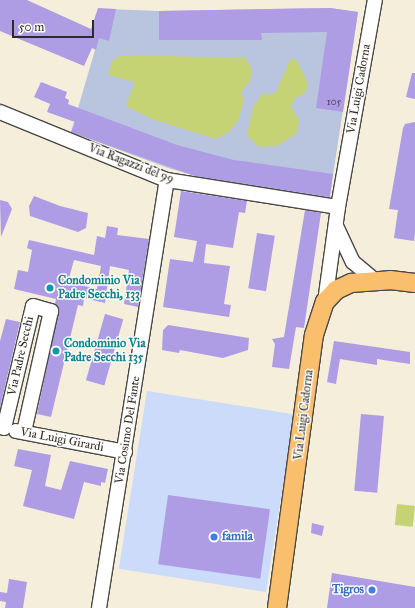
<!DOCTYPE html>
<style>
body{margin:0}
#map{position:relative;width:415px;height:608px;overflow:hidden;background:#f5eedb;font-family:"IM FELL Great Primer",serif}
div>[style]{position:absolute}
.built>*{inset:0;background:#cddbfa;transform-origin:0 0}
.industrial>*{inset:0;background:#b9c5de}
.green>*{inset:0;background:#c5d375;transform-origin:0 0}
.building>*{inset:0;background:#ae9ce5;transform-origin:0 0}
.roads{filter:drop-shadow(1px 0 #494845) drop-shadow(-1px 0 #494845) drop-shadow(0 1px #494845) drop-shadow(0 -1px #494845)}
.minor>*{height:14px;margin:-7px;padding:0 7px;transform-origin:7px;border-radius:7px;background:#fff}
.major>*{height:18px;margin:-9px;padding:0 9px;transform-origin:9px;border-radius:9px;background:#f9bf6d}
.dots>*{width:11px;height:11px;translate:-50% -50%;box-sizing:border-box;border:2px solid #fdfcf7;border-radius:50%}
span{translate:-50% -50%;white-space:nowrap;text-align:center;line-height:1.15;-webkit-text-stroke:3px #fdfcf7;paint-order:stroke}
.number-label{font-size:10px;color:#4c475a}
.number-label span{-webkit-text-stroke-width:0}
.street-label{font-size:12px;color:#2b2b2b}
.culture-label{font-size:12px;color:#0d838f;font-weight:700}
.left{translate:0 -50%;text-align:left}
.shop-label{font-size:12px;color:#366cbe;font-weight:700}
.right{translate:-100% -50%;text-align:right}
.scale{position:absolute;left:12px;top:20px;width:82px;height:18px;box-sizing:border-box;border:2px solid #2b2b2b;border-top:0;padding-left:5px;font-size:12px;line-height:14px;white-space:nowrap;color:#2b2b2b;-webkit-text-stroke:3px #fdfcf7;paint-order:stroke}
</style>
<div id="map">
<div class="built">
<i style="left:147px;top:391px;width:149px;height:180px;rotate:9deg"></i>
</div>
<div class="industrial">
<i style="clip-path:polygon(330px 8px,358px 12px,329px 201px,230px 186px,168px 168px,71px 132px,107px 9px,159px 11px)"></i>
</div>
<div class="green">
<i style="clip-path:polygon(121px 55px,246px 58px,252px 70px,250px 81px,241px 92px,244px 101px,238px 121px,229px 132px,216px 139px,152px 119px,126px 106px,135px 82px,108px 75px,112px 61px)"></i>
<i style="clip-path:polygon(291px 58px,297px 61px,308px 83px,305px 93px,295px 98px,292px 104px,291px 107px,299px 119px,297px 133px,277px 146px,259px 147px,247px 135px,253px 107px,263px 93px,270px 95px,276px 92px)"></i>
<i style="left:397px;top:504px;width:18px;height:21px;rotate:6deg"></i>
</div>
<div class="building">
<i style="clip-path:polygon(0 0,27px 0,91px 29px,98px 8px,116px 9px,109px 41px,99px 38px,96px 50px,92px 48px,84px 66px,0 31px)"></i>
<i style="clip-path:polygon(330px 8px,358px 12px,343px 112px,316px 108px,327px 32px,261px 33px,262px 40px,159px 40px,159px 11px)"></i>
<i style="clip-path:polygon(412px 73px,415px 73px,415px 99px,406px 97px)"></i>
<i style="clip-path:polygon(41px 82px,67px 92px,65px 98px,69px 100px,68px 104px,177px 145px,234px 160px,333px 174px,330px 197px,195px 176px,76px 134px,71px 132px,75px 122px,47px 112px,50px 104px,34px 97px)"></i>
<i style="clip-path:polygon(415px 122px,415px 233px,414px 241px,394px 238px,398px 210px,389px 209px,403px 128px,405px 124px)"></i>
<i style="clip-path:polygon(181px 191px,247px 201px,245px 213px,239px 212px,233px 248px,206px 244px,204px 263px,230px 266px,224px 304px,231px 305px,229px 317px,163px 307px,170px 259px,193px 262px,197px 241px,174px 237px)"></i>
<i style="clip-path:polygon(34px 196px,60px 206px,88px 213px,86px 228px,78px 232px,30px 216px,29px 206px)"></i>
<i style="clip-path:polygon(0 200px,8px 202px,12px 209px,1px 237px)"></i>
<i style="clip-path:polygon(305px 210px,321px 213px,304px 328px,296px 327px,289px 369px,272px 367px,275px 344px,272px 339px,284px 337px)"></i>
<i style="clip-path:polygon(evenodd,107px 226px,118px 228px,117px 235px,149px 239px,138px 307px,124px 304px,129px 270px,110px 266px,105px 303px,84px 298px,83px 306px,78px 305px,51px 417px,37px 414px,59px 309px,55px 304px,56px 299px,14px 289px,18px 270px,28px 272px,32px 250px,27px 248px,29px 240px,94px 255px,97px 236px,105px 238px,107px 226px,74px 260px,101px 266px,97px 289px,68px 282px,74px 260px)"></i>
<i style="left:257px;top:233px;width:18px;height:56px;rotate:9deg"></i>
<i style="left:105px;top:314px;width:19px;height:69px;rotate:16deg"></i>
<i style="clip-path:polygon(6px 319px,20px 322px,0 408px,0 341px)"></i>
<i style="clip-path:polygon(168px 325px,249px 338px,248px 350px,223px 358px,180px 350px,179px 353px,162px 350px,163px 330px)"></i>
<i style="clip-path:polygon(334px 341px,410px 352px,410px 364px,377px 359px,377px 365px,340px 359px,336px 384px,327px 382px)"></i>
<i style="left:361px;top:414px;width:23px;height:77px;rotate:5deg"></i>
<i style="clip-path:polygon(18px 449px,51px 455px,45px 486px,61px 490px,70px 461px,108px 469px,105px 483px,101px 482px,101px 486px,84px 482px,74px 519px,23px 506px,32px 470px,14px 466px)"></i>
<i style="left:168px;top:495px;width:103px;height:70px;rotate:8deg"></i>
<i style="clip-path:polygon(312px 523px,324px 526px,322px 536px,311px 533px)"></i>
<i style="clip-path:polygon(332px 573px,415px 587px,415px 608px,327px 608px)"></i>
<i style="clip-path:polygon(9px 579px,27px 582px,23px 608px,5px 608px,6px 602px,0 601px,0 592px,7px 593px)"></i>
</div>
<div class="roads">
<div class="minor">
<i style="left:0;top:112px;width:180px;rotate:22.2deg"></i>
<i style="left:167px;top:180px;width:173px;rotate:9deg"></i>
<i style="left:336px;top:226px;width:40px;rotate:65deg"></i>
<i style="left:353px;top:262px;width:30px;rotate:40deg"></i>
<i style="left:325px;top:302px;width:96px;rotate:-82.2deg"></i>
<i style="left:338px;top:207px;width:210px;rotate:-79.9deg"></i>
<i style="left:4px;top:428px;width:125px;rotate:-76.6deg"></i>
<i style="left:33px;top:306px;width:19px;rotate:16deg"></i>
<i style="left:51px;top:311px;width:124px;rotate:102.6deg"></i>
<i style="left:16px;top:431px;width:111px;rotate:10.9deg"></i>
<i style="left:99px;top:608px;width:433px;rotate:-81deg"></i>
</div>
<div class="major">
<i style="left:277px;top:608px;width:275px;rotate:-82.3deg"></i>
<i style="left:314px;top:335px;width:35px;rotate:-72deg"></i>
<i style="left:325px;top:302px;width:16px;rotate:-47deg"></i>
<i style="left:336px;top:290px;width:17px;rotate:-25deg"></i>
<i style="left:351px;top:283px;width:39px;rotate:-4deg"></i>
<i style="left:390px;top:280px;width:25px;rotate:7deg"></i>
</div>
</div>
<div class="dots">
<i style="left:50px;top:288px;background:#0f9aa8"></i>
<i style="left:56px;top:351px;background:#0f9aa8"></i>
<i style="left:214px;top:537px;background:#3f7fe0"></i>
<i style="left:372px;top:590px;background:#3f7fe0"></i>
</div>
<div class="number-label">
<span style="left:334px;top:103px">105</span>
</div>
<div class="street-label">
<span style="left:359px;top:89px;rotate:-80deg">Via Luigi Cadorna</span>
<span style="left:131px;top:164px;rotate:21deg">Via Ragazzi del 99</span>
<span style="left:21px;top:356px;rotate:-77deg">Via Padre Secchi</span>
<span style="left:304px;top:415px;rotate:-83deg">Via Luigi Cadorna</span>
<span style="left:128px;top:430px;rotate:-81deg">Via Cosimo Del Fante</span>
<span style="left:62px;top:440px;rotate:11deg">Via Luigi Girardi</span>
</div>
<div class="culture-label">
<span class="left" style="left:58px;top:288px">Condominio Via<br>Padre Secchi, 133</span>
<span class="left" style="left:64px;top:351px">Condominio Via<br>Padre Secchi 135</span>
</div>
<div class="shop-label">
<span class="left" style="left:222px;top:537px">famila</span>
<span class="right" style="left:364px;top:590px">Tigros</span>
</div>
<div class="scale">50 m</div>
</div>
